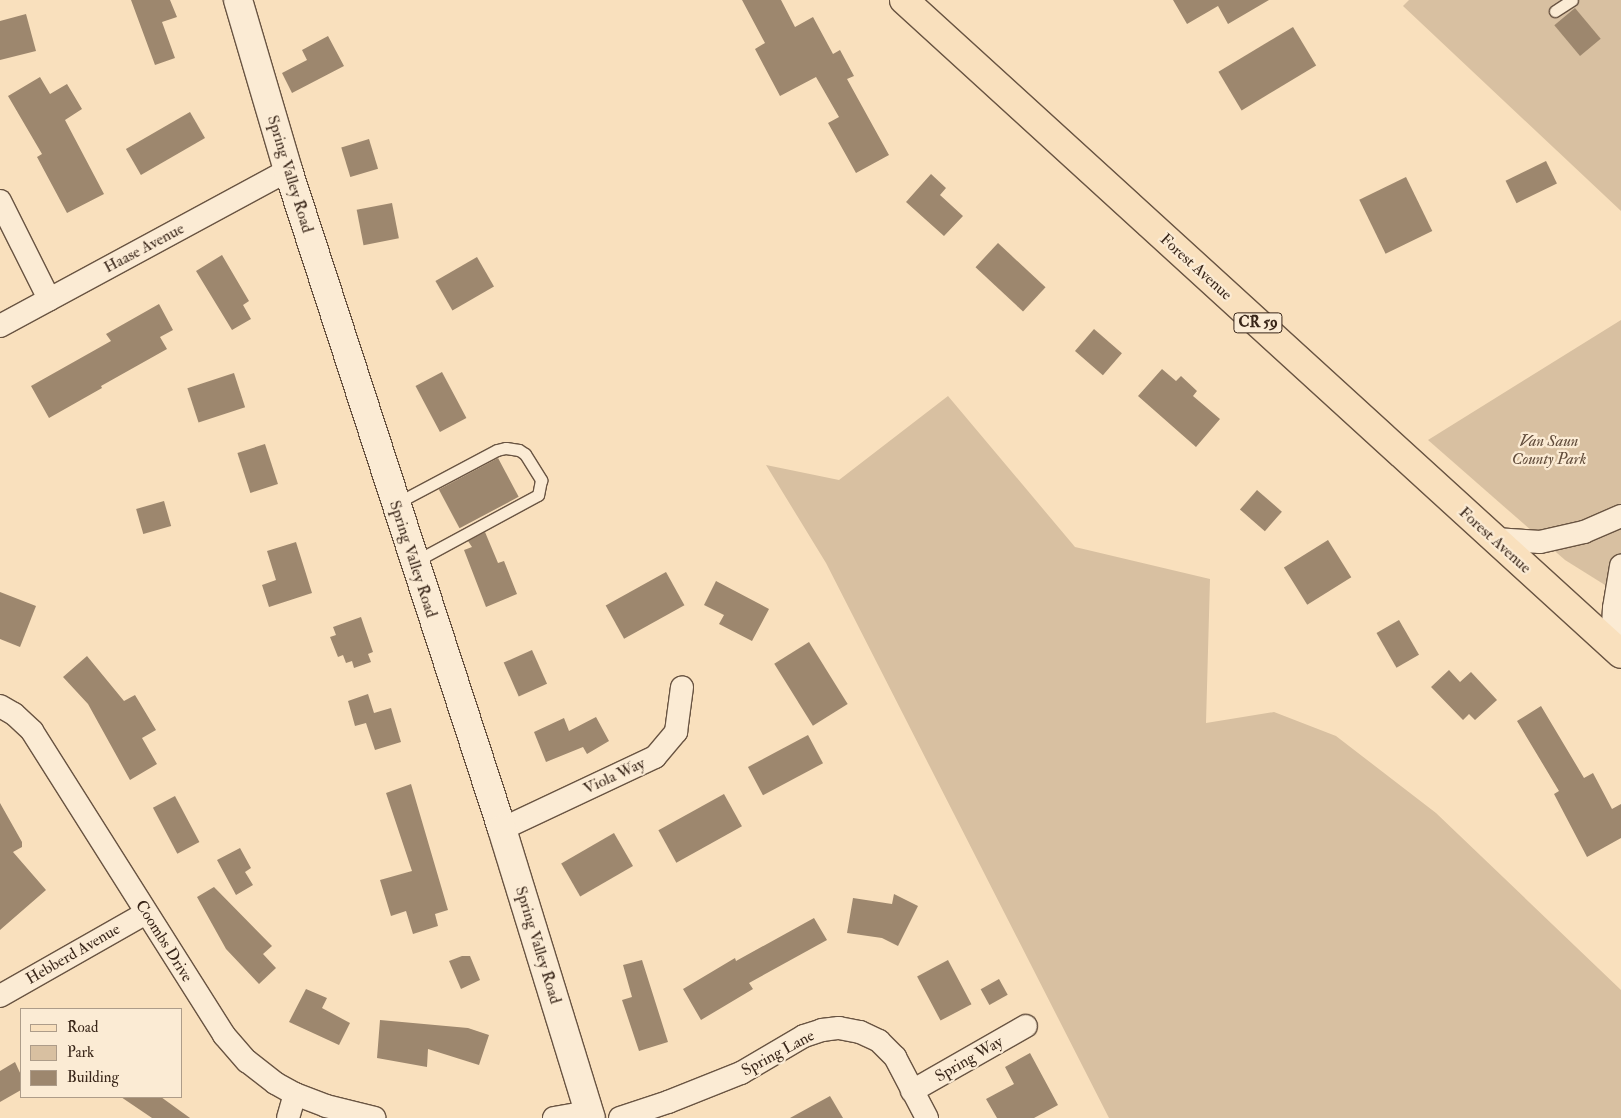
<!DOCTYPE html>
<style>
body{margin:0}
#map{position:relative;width:1621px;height:1118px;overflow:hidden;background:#f9e0bd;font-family:"IM FELL Double Pica",serif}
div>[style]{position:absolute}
.green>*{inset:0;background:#d8c0a1}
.building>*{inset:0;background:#9d876e;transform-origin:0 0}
.roads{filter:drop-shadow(1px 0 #695442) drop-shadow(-1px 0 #695442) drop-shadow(0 1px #695442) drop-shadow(0 -1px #695442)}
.lane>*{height:11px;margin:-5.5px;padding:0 5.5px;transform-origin:5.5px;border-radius:5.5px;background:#fbebd4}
.street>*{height:22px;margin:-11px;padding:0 11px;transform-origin:11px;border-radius:11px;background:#fbebd4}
.secondary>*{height:28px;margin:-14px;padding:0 14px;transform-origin:14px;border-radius:14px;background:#fbebd4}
.primary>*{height:28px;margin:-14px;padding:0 14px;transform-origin:14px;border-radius:14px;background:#f9e0bd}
span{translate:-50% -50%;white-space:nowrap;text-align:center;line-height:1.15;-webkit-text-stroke:4.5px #fbebd4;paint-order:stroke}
.shield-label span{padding:1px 4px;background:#fbebd4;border:1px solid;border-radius:4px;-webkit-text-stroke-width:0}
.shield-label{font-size:15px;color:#392619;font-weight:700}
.street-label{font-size:16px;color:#392619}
.park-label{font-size:16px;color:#614c3b;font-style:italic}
.legend{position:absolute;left:20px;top:1008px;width:162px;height:90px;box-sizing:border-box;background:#fbebd4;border:1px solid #ad9c89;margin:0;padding:6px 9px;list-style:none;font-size:15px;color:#392619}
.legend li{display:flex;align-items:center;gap:10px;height:25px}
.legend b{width:25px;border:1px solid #ad9c89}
</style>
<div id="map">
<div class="green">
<i style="clip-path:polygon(1409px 0,1621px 0,1621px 211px,1403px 6px)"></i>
<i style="clip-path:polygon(1621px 320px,1621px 595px,1565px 560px,1428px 440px)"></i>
<i style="clip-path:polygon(948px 396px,1075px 547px,1210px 579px,1206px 723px,1274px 712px,1336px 736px,1436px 813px,1621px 990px,1621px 1118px,1109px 1118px,826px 563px,766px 465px,839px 480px)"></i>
</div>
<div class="building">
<i style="clip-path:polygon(131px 0,170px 0,177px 17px,162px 22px,175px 58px,155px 65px)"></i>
<i style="clip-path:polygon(742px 0,781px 0,795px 27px,813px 17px,833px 54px,840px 50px,854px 76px,847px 79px,889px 155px,856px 173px,828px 123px,839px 117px,816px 77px,780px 96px,755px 49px,765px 43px)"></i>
<i style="clip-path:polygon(1173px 0,1269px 0,1228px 24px,1218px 6px,1187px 24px)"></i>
<i style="left:1575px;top:8px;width:40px;height:27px;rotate:50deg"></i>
<i style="clip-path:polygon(26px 14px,36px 51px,0 60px,0 21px)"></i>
<i style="left:1293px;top:27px;width:45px;height:87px;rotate:59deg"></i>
<i style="clip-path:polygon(328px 36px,344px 66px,292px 93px,282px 73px,307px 60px,302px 50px)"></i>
<i style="clip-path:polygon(40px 77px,50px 94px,67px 84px,82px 109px,65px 120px,104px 194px,67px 213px,37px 157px,42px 154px,8px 96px)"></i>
<i style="left:190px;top:112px;width:30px;height:74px;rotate:60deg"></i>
<i style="left:369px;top:139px;width:31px;height:29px;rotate:73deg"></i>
<i style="left:1546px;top:161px;width:25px;height:45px;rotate:64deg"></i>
<i style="clip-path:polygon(931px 174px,946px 188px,940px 195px,963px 216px,944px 236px,906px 202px)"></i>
<i style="left:1406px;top:177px;width:60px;height:52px;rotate:64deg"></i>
<i style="left:392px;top:203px;width:36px;height:36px;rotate:79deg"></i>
<i style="left:998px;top:243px;width:65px;height:33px;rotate:43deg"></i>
<i style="clip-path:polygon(222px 255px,249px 301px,243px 305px,251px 319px,232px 330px,196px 271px)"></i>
<i style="left:477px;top:257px;width:34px;height:48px;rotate:60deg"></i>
<i style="clip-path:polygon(159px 304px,173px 330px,160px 337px,167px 349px,101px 386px,102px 388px,49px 418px,31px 386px,111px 341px,106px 334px)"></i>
<i style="left:1094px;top:329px;width:37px;height:29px;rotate:41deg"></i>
<i style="clip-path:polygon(1162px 369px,1176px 381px,1181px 376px,1197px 391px,1193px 396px,1220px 419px,1196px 447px,1138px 396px)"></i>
<i style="left:442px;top:372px;width:52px;height:30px;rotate:62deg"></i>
<i style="left:234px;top:373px;width:36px;height:49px;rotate:72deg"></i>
<i style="left:265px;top:444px;width:42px;height:29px;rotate:72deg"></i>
<i style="left:498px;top:458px;width:44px;height:67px;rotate:62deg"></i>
<i style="left:1257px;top:490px;width:33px;height:26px;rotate:41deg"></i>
<i style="left:164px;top:501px;width:26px;height:29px;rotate:74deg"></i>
<i style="clip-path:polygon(485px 532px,498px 563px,504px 561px,517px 594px,486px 607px,464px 550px,472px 547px,468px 541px)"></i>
<i style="left:1328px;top:540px;width:44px;height:52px;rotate:58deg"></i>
<i style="clip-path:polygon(296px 542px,312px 593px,269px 607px,262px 585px,276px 580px,267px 551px)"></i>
<i style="left:666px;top:572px;width:38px;height:69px;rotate:61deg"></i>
<i style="clip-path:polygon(716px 581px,769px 609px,752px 641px,719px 624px,724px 615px,704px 605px)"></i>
<i style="clip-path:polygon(0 592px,36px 606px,20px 647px,0 639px)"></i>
<i style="clip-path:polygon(361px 617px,373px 652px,368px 654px,371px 662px,354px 668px,352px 661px,346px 663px,343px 655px,338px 657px,330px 637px,336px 635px,333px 627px)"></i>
<i style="left:1399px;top:620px;width:40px;height:26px;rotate:60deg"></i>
<i style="left:809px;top:642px;width:73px;height:41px;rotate:58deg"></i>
<i style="left:532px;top:650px;width:37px;height:31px;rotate:66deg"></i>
<i style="clip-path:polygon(87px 656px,124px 701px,135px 695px,156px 730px,142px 738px,157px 764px,130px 780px,88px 704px,63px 677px)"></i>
<i style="clip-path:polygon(1449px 670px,1460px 682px,1471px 672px,1497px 700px,1475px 720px,1469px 714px,1463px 720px,1431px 687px)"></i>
<i style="clip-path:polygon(368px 694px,374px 713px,391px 708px,401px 742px,375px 750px,366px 723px,355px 726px,348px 701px)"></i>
<i style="clip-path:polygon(1541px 706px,1584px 778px,1593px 773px,1612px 809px,1621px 804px,1621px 838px,1587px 857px,1554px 794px,1559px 791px,1517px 721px)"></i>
<i style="clip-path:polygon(596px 717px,609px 741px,587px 754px,583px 747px,546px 762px,534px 732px,564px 718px,569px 731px)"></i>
<i style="left:808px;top:735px;width:32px;height:68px;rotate:62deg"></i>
<i style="clip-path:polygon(411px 784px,448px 910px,435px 914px,438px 926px,413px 934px,406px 911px,391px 916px,380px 880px,412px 871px,386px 793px)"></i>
<i style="left:724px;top:794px;width:37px;height:75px;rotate:61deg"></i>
<i style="left:175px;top:796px;width:52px;height:25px;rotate:62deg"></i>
<i style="clip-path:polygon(0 803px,22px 842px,22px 847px,13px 852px,46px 890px,0 930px)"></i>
<i style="left:614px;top:833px;width:38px;height:61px;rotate:60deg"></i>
<i style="clip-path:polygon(240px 848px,251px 868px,245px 872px,253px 885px,236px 895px,217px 860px)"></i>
<i style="clip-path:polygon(214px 887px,272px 946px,263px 954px,276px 968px,259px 984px,226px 949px,197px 897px)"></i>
<i style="clip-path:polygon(894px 894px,918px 906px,898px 946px,882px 938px,847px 933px,853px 898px,892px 904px)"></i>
<i style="clip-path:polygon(814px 918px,827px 940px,749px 983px,753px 989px,701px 1020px,683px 989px,735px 958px,736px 961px)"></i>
<i style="clip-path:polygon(462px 956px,470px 956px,480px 980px,461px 989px,449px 961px)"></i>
<i style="clip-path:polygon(642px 960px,668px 1042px,639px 1051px,622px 1000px,632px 997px,623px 965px)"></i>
<i style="left:948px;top:960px;width:50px;height:35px;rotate:62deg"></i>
<i style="left:999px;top:979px;width:18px;height:21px;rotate:61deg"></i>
<i style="clip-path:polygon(306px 989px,327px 998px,322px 1008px,350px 1023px,339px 1045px,289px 1022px)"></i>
<i style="clip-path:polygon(380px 1020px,468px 1028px,489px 1035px,479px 1065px,428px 1049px,427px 1067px,377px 1058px)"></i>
<i style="clip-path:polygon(1030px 1053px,1058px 1105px,1034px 1118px,997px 1118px,986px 1099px,1014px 1084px,1005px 1067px)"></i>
<i style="clip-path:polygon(15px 1062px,21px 1075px,21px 1090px,0 1102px,0 1071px)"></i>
<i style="clip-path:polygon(830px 1096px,843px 1118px,790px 1118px)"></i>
<i style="clip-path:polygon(121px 1097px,161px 1097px,190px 1118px,152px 1118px)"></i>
</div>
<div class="roads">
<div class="lane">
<i style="left:1555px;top:11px;width:20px;rotate:-33deg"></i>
<i style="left:395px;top:504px;width:115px;rotate:-27.9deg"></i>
<i style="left:497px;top:450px;width:9px;rotate:-13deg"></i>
<i style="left:506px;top:448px;width:13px;rotate:9deg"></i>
<i style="left:519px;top:450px;width:7px;rotate:34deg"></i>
<i style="left:525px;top:454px;width:31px;rotate:58deg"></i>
<i style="left:541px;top:480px;width:15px;rotate:101deg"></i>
<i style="left:538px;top:495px;width:139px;rotate:151.6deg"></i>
</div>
<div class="street">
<i style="left:0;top:201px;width:110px;rotate:63.4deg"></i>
<i style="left:0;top:326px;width:328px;rotate:-28.4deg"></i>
<i style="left:1495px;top:539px;width:45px;rotate:3.8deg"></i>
<i style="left:1540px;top:542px;width:45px;rotate:-12.8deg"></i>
<i style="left:1584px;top:532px;width:40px;rotate:-23.4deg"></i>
<i style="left:1612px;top:646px;width:38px;rotate:-87deg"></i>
<i style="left:1614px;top:608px;width:43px;rotate:-80.5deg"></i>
<i style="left:0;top:706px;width:16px;rotate:30deg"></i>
<i style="left:14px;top:714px;width:25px;rotate:43deg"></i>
<i style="left:32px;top:731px;width:360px;rotate:57.7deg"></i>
<i style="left:224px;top:1035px;width:35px;rotate:49deg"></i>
<i style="left:247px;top:1061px;width:36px;rotate:38deg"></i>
<i style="left:275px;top:1083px;width:23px;rotate:29deg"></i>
<i style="left:295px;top:1094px;width:33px;rotate:21deg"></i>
<i style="left:326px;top:1106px;width:50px;rotate:13.8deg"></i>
<i style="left:502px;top:829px;width:169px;rotate:-25.2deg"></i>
<i style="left:655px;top:757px;width:33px;rotate:-50deg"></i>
<i style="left:676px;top:732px;width:45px;rotate:-82.4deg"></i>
<i style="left:0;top:996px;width:168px;rotate:-29.6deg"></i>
<i style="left:912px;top:1091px;width:131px;rotate:-29.7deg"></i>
<i style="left:288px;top:1118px;width:25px;rotate:-74deg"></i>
<i style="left:554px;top:1118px;width:36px;rotate:-10deg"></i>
<i style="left:620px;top:1118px;width:51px;rotate:-18.4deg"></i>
<i style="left:668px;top:1102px;width:79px;rotate:-21.7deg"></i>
<i style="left:741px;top:1073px;width:73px;rotate:-30.4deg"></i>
<i style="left:804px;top:1036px;width:19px;rotate:-18deg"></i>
<i style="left:822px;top:1030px;width:17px;rotate:-7deg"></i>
<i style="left:839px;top:1028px;width:21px;rotate:11deg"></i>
<i style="left:860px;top:1032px;width:21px;rotate:25deg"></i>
<i style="left:879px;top:1041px;width:23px;rotate:45deg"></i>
<i style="left:895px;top:1057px;width:69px;rotate:62.3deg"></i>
</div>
<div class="secondary">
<i style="left:238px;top:0;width:177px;rotate:73.6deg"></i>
<i style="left:288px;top:170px;width:693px;rotate:72.01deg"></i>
<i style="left:502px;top:829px;width:302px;rotate:72.9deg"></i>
</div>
<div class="primary">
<i style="left:904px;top:0;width:970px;rotate:42.37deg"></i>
</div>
</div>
<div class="shield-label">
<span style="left:1258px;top:323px">CR 59</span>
</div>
<div class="street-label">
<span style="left:290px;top:174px;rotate:73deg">Spring Valley Road</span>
<span style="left:144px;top:248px;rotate:-28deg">Haase Avenue</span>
<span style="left:1196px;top:267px;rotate:42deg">Forest Avenue</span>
<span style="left:1495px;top:540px;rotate:42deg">Forest Avenue</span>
<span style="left:413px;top:559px;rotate:72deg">Spring Valley Road</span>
<span style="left:614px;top:776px;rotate:-25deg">Viola Way</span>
<span style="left:164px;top:941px;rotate:58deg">Coombs Drive</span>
<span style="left:538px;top:945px;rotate:73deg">Spring Valley Road</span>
<span style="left:73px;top:954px;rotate:-30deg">Hebberd Avenue</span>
<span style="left:778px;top:1053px;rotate:-28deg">Spring Lane</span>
<span style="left:969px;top:1059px;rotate:-30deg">Spring Way</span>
</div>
<div class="park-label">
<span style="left:1549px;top:450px">Van Saun<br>County Park</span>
</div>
<ul class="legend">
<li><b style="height:6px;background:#f9e0bd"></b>Road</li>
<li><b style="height:14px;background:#d8c0a1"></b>Park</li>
<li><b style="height:14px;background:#9d876e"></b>Building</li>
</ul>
</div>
